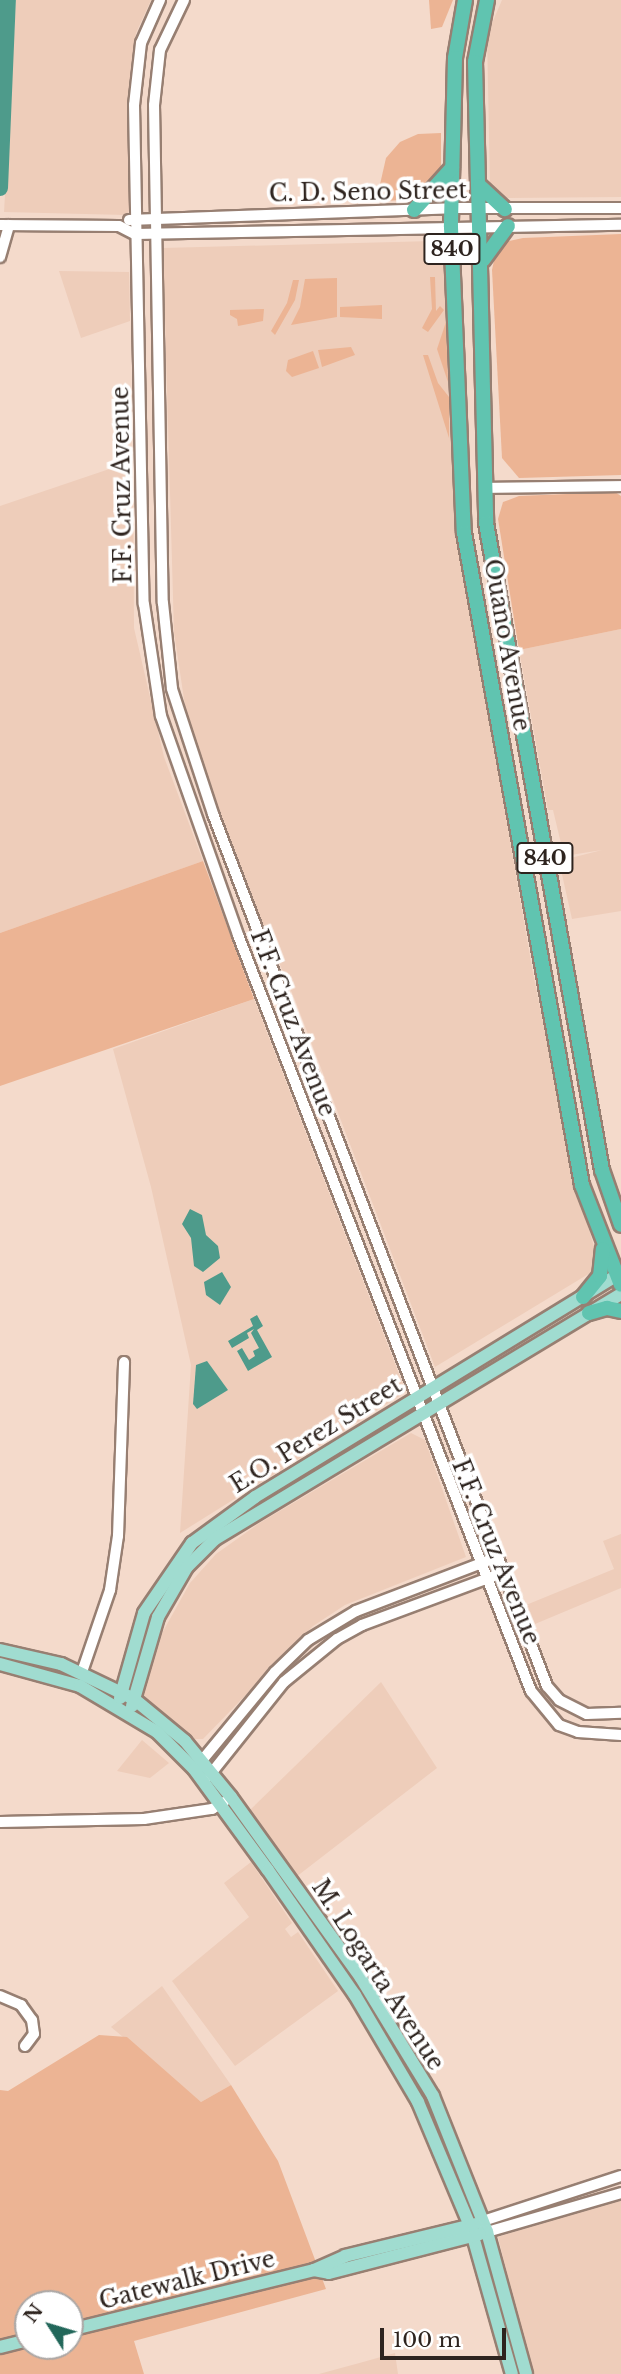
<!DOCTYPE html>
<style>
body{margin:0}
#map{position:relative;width:621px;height:2374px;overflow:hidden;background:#f4dacb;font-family:"Libre Baskerville",serif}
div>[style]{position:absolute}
.built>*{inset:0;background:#eecdba}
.green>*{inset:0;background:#ecb494}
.water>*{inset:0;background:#4e9b8b}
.river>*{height:16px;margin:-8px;padding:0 8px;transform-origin:8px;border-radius:8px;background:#4e9b8b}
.roads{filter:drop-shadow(2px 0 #977f72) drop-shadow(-2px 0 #977f72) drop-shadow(0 2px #977f72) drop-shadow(0 -2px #977f72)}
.minor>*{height:10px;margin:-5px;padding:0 5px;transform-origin:5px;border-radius:5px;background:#fff}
.major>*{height:12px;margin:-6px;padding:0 6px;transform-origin:6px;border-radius:6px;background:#a0dcd0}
.highway>*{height:14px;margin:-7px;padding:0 7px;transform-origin:7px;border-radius:7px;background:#60c4b0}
span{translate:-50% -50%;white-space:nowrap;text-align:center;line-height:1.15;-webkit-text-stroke:7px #fff;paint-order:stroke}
.shield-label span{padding:2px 5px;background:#fff;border:2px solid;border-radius:5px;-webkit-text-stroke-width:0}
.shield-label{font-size:21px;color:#2e241f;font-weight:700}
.street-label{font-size:23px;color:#2e241f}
.north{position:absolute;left:14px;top:2290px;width:70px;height:70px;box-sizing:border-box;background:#fff;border:2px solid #aba7a5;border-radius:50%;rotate:307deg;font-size:19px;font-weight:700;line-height:28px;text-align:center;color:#2e241f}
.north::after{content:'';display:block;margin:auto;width:24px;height:32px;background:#22675a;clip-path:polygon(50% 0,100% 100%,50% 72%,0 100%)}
.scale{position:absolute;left:380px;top:2328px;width:126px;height:32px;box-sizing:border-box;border:4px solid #2e241f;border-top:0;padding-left:9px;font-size:21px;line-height:24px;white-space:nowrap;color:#2e241f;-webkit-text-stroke:5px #fff;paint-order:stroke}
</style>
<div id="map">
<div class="built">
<i style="clip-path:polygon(16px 0,151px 0,136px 33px,130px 77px,130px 210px,126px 215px,4px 212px)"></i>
<i style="clip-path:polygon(502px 0,621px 0,621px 197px,501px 198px,490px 184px,487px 35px)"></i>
<i style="clip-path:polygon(432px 241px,443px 252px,457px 536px,533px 973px,577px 1189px,600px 1267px,435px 1367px,295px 1000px,240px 871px,188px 726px,174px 632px,163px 248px)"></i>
<i style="clip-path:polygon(59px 271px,129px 272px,130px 321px,81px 338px)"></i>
<i style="clip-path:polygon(133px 461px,134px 628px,164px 757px,203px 861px,0 933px,0 506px)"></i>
<i style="clip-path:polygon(621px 629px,621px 911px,572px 919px,559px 861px,602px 850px,564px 856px,553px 810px,548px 810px,519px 650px)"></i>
<i style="clip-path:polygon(254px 999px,406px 1392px,180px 1533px,191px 1365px,151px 1187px,113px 1049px)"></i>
<i style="clip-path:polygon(411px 1433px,425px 1440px,466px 1557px,345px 1605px,313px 1626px,203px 1739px,190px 1739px,143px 1699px,151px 1653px,190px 1583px,216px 1554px,258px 1524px)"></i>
<i style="clip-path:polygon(621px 1534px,621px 1588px,535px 1624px,526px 1605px,614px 1569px,603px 1541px)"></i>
<i style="clip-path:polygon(381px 1682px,437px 1768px,296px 1877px,250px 1810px)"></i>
<i style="clip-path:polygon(142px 1740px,169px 1763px,150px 1778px,117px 1771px)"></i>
<i style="clip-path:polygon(251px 1862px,292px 1923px,285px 1929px,291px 1937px,298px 1932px,338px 1991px,235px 2066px,172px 1981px,249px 1917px,224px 1883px)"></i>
<i style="clip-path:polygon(162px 1986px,231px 2085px,201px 2102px,111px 2027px)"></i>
<i style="clip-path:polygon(621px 2197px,621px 2374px,532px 2374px,498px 2237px)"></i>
<i style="clip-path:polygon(395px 2353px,398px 2374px,319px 2374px,363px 2362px)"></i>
</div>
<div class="green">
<i style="clip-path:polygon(429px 0,453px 0,442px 27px,431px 29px)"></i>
<i style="clip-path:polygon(441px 133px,441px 167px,411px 199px,376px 202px,386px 158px,400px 142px,418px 134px)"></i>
<i style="clip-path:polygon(621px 234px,621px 475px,519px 478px,502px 458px,492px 270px,496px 251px,504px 242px,523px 238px)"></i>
<i style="clip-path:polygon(430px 277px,435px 277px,436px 311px,440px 306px,444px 310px,428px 332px,422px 328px,432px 309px)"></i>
<i style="clip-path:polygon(337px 278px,337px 317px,291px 325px,300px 307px,305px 279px)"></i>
<i style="clip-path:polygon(293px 280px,299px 280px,295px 300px,275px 335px,271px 331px,287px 303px)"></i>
<i style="clip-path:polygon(382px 305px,382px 319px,340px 317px,340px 307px)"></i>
<i style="clip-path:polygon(264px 309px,263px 321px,238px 326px,237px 319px,230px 315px,230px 310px)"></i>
<i style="clip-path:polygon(446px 322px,448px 382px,437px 349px)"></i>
<i style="clip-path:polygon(351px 347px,355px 355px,322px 367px,318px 350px)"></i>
<i style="clip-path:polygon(313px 351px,319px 368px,292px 377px,286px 371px,288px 360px)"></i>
<i style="clip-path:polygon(423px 355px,428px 355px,438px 383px,449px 397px,449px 438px)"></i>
<i style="clip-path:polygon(615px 492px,621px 496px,621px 629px,519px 650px,498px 519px,503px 502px,519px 496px)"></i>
<i style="clip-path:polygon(203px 861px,254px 999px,0 1086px,0 933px)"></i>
<i style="clip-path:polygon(evenodd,99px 2035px,127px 2037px,201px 2102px,231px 2085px,278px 2161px,326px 2289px,134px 2341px,144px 2374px,0 2374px,0 2090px,8px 2091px,99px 2035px,28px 2304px,70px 2304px,70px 2346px,28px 2346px,28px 2304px)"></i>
</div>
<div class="water">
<i style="clip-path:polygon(190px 1209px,202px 1215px,206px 1235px,218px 1246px,220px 1258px,203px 1272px,194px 1266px,191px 1238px,182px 1224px)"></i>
<i style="clip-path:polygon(222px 1272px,231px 1287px,220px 1305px,206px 1295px,204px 1282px)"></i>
<i style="clip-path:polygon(257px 1315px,263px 1326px,257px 1330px,272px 1357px,248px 1371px,237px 1351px,242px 1348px,249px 1360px,255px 1356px,253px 1351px,259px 1348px,251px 1333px,254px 1329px,247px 1333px,249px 1338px,232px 1348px,228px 1341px,253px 1326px,250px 1319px)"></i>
<i style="clip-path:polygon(207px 1361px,228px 1390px,197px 1409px,193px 1404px,196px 1365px)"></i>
</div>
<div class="river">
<i style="left:0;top:188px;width:188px;rotate:-87.6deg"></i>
</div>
<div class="roads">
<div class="minor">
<i style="left:160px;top:0;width:47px;rotate:113.8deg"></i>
<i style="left:141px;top:43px;width:62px;rotate:96.4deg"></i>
<i style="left:134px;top:105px;width:499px;rotate:88.9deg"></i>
<i style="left:144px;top:604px;width:113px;rotate:81.4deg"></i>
<i style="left:161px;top:716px;width:232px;rotate:70.6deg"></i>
<i style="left:238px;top:935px;width:811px;rotate:68.82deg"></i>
<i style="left:531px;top:1691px;width:44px;rotate:50.5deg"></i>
<i style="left:559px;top:1725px;width:20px;rotate:20deg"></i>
<i style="left:578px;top:1732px;width:43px;rotate:4deg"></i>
<i style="left:184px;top:0;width:55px;rotate:115.6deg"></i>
<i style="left:160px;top:50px;width:55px;rotate:96.2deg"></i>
<i style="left:154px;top:105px;width:498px;rotate:89deg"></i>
<i style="left:163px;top:603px;width:86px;rotate:84deg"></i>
<i style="left:172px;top:689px;width:132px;rotate:71.8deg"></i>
<i style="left:213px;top:814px;width:934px;rotate:69.04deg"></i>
<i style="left:547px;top:1686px;width:18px;rotate:49deg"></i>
<i style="left:559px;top:1700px;width:31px;rotate:27deg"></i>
<i style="left:587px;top:1714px;width:34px;rotate:-2deg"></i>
<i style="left:129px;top:220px;width:323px;rotate:-2.1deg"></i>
<i style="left:452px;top:208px;width:169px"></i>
<i style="left:0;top:225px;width:119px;rotate:0.5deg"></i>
<i style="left:119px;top:226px;width:18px;rotate:27deg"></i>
<i style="left:135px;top:234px;width:486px;rotate:-1.1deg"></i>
<i style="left:0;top:257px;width:33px;rotate:-74deg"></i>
<i style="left:485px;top:488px;width:136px;rotate:-0.8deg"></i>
<i style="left:82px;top:1672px;width:87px;rotate:-71.1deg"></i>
<i style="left:110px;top:1590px;width:55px;rotate:-81.6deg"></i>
<i style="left:118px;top:1536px;width:174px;rotate:-88deg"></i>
<i style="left:199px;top:1764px;width:119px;rotate:-50.4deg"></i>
<i style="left:275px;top:1672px;width:46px;rotate:-44.1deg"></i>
<i style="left:308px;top:1640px;width:56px;rotate:-31.1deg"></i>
<i style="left:356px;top:1611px;width:149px;rotate:-20.9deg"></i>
<i style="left:209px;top:1776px;width:120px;rotate:-51.4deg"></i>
<i style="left:284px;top:1682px;width:68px;rotate:-39.1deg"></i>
<i style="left:337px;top:1639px;width:29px;rotate:-29deg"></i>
<i style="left:362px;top:1625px;width:149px;rotate:-20.4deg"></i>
<i style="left:0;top:1822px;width:144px;rotate:-1.2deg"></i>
<i style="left:144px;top:1819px;width:69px;rotate:-8.4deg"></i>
<i style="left:212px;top:1809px;width:14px;rotate:-30deg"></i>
<i style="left:0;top:1996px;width:23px;rotate:23deg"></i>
<i style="left:21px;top:2005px;width:19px;rotate:54deg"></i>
<i style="left:32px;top:2020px;width:14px;rotate:82deg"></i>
<i style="left:34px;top:2034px;width:15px;rotate:127deg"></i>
<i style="left:483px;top:2221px;width:145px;rotate:-18.1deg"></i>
<i style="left:487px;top:2232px;width:140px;rotate:-16.2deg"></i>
</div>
<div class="major">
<i style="left:0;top:1650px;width:63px;rotate:12.9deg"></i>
<i style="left:61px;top:1664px;width:81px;rotate:25.6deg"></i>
<i style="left:134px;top:1699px;width:66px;rotate:39.5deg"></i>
<i style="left:185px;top:1741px;width:72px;rotate:50.6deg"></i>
<i style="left:231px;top:1797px;width:223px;rotate:54.3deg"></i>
<i style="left:361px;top:1978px;width:138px;rotate:58.6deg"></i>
<i style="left:433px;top:2096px;width:146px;rotate:68.3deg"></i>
<i style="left:487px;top:2232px;width:147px;rotate:74.6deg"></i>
<i style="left:0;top:1664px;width:83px;rotate:15.4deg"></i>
<i style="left:80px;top:1686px;width:90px;rotate:30.9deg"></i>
<i style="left:157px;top:1732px;width:52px;rotate:45deg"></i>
<i style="left:194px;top:1769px;width:125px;rotate:53.8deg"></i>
<i style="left:268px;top:1870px;width:152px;rotate:55.2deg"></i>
<i style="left:355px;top:1995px;width:124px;rotate:59.5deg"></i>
<i style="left:418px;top:2102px;width:134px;rotate:67.2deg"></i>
<i style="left:470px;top:2226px;width:154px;rotate:74.2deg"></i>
<i style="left:120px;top:1698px;width:88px;rotate:-74.2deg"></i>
<i style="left:144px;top:1613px;width:85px;rotate:-55.6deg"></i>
<i style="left:192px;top:1543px;width:78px;rotate:-36.1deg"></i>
<i style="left:255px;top:1497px;width:429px;rotate:-31.5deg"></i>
<i style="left:132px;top:1706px;width:93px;rotate:-73.7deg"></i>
<i style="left:158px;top:1617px;width:58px;rotate:-59.9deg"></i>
<i style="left:187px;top:1567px;width:40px;rotate:-45deg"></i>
<i style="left:215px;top:1539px;width:474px;rotate:-31.1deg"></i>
<i style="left:314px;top:2270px;width:15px;rotate:11deg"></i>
<i style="left:329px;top:2273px;width:156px;rotate:-14.5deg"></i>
<i style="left:70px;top:2330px;width:251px;rotate:-13.8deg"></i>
<i style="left:314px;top:2270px;width:34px;rotate:-24deg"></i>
<i style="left:345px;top:2256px;width:135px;rotate:-13.7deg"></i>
<i style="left:0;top:2347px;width:29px;rotate:-14deg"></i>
</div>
<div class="highway">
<i style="left:465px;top:0;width:59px;rotate:99.8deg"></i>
<i style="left:455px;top:58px;width:169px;rotate:91.4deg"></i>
<i style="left:451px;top:227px;width:306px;rotate:87.6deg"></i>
<i style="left:464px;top:533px;width:663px;rotate:79.74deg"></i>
<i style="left:582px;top:1185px;width:107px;rotate:68.7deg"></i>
<i style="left:487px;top:0;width:63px;rotate:101deg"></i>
<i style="left:475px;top:62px;width:461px;rotate:88.6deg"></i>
<i style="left:486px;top:523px;width:657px;rotate:79.84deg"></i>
<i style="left:602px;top:1170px;width:58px;rotate:70.9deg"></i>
<i style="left:480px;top:186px;width:34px;rotate:43deg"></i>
<i style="left:414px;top:210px;width:57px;rotate:-47.9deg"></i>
<i style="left:483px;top:260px;width:42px;rotate:-53.7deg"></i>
<i style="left:583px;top:1297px;width:27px;rotate:-51deg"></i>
<i style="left:600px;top:1276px;width:27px;rotate:-84deg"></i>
<i style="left:589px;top:1313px;width:19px;rotate:-16deg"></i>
<i style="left:607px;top:1308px;width:14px;rotate:12deg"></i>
</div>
</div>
<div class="shield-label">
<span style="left:452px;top:249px">840</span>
<span style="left:545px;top:858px">840</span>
</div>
<div class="street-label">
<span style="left:368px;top:192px;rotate:-1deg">C. D. Seno Street</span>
<span style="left:122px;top:485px;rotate:-91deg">F.F. Cruz Avenue</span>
<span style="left:507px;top:645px;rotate:80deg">Ouano Avenue</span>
<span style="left:293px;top:1023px;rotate:69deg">F.F. Cruz Avenue</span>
<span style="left:316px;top:1435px;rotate:-32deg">E.O. Perez Street</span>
<span style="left:496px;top:1552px;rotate:68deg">F.F. Cruz Avenue</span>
<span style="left:378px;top:1975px;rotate:57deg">M. Logarta Avenue</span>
<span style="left:187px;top:2280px;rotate:-14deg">Gatewalk Drive</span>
</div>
<div class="north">N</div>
<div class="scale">100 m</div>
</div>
